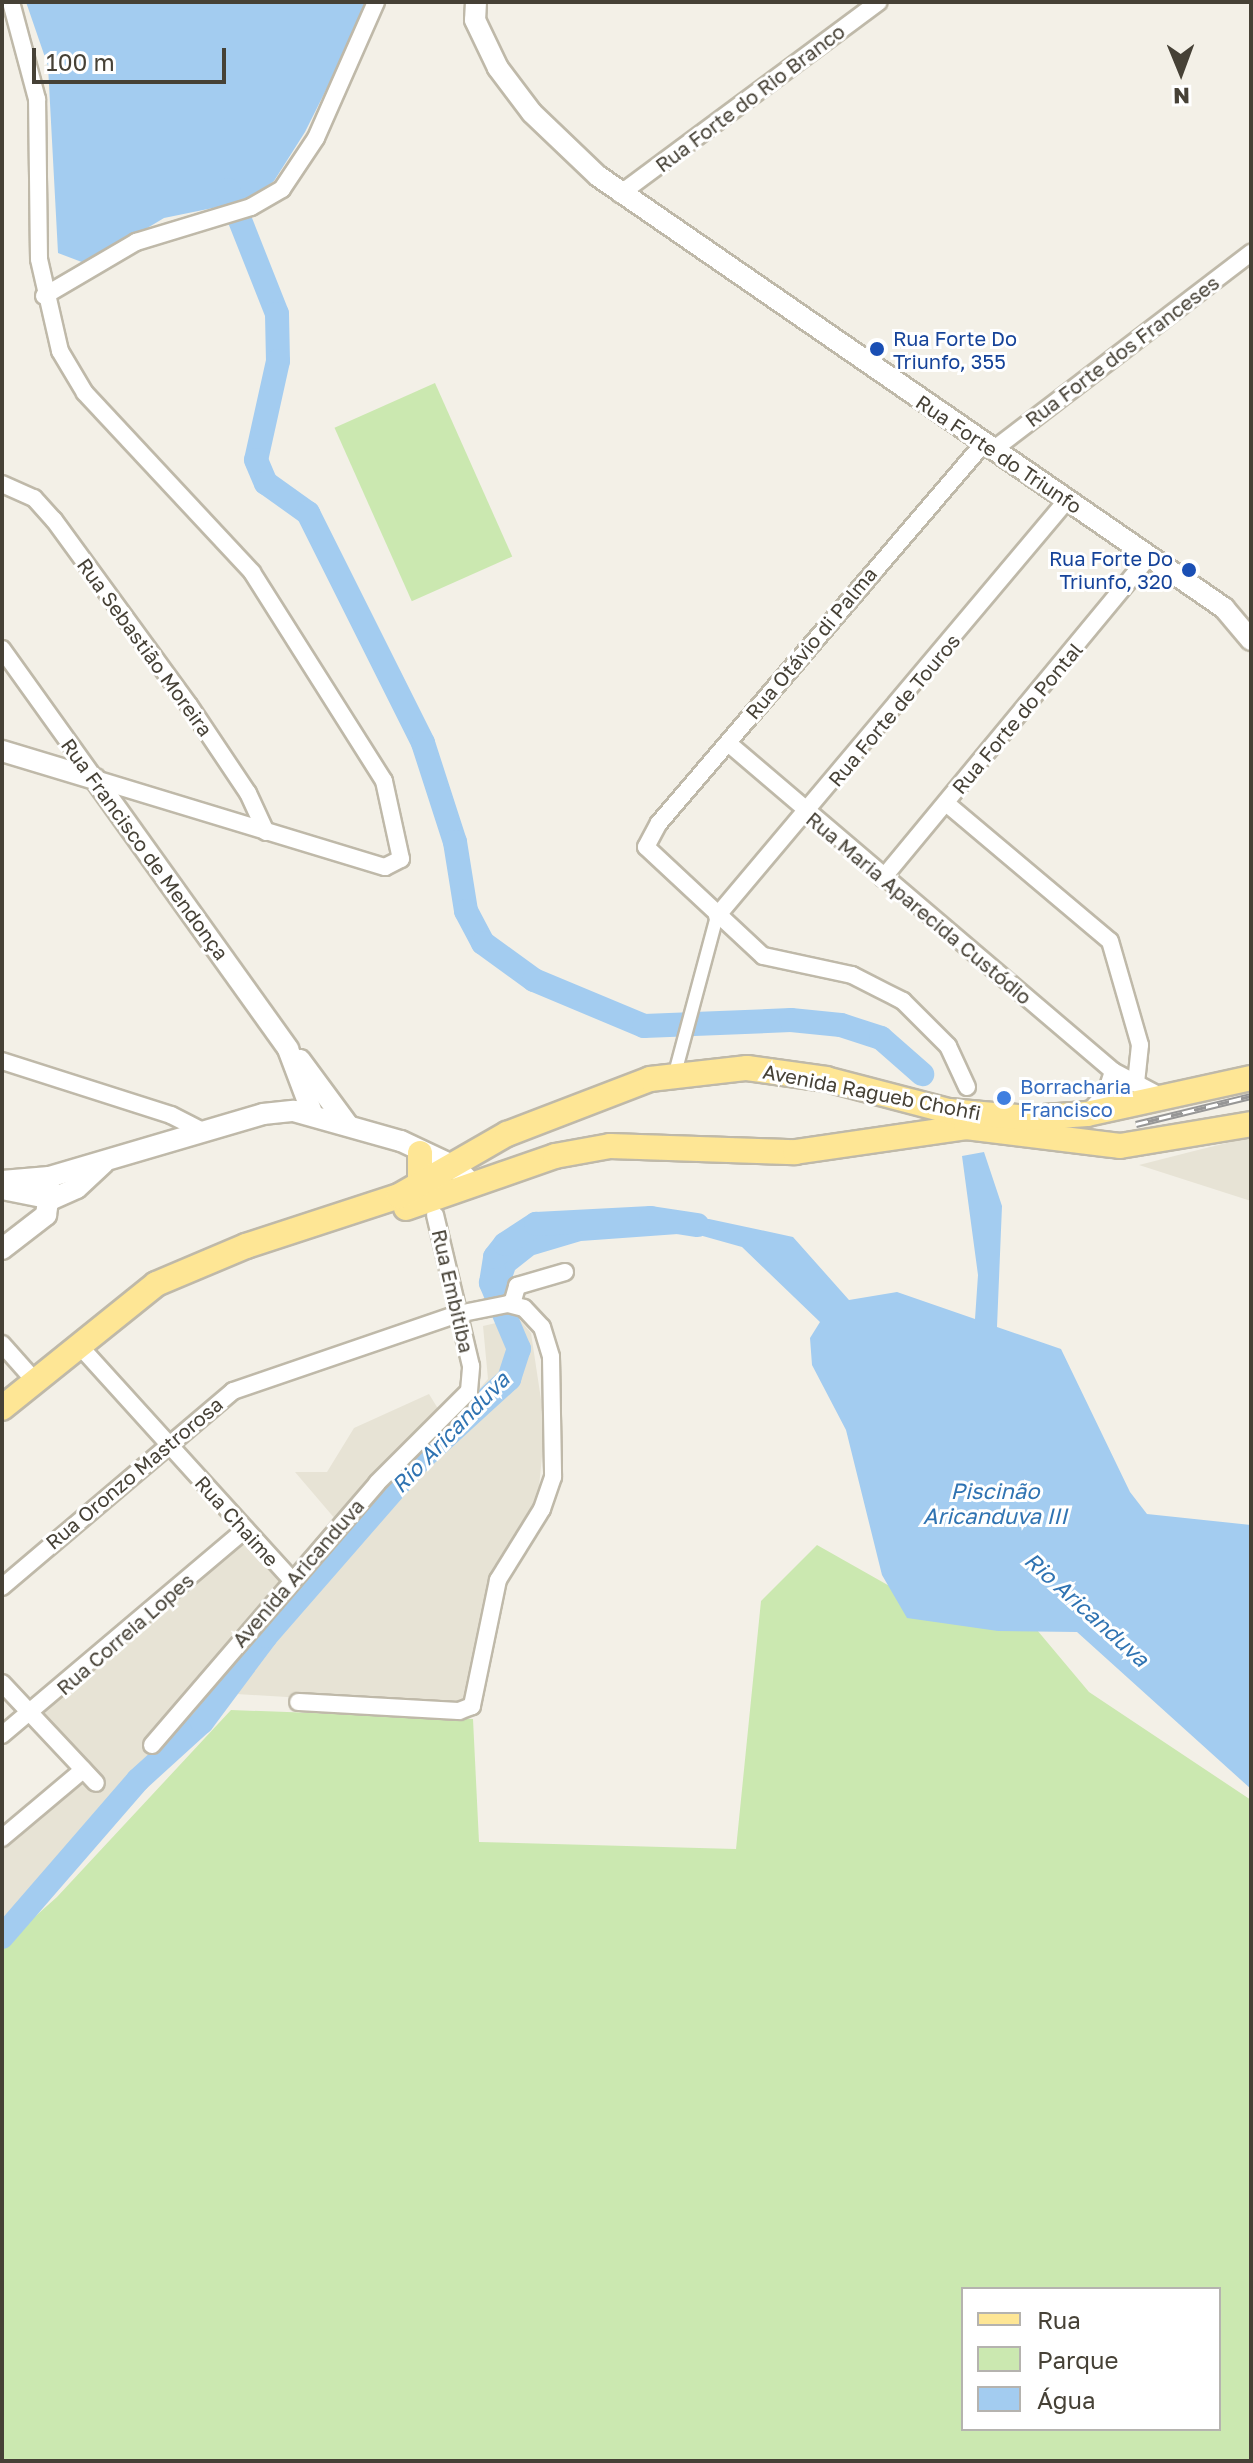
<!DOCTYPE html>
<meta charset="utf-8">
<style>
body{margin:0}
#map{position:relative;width:1253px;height:2463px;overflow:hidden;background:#f3f0e7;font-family:"Golos Text",sans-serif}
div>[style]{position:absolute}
.residential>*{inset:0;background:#e7e3d5}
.green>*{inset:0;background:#cbe8b0;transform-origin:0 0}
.water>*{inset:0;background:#a3ccf0}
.river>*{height:24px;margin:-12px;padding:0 12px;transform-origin:12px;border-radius:12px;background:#a3ccf0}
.roads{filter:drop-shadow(2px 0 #bfb9a9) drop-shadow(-2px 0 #bfb9a9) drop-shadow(0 2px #bfb9a9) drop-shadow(0 -2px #bfb9a9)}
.pedestrian>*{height:12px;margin:-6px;padding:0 6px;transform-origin:6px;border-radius:6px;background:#fff}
.minor>*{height:16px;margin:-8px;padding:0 8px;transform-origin:8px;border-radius:8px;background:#fff}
.tertiary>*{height:20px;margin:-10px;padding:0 10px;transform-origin:10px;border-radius:10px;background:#fff}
.primary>*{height:24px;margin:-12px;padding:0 12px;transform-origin:12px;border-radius:12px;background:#fee695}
.rail>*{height:7px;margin-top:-3.5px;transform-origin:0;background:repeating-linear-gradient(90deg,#fff 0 12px,#969696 0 24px);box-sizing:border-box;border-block:2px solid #969696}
.dots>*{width:22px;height:22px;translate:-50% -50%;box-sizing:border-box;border:4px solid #fff;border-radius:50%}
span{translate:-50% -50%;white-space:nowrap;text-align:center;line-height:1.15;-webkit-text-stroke:6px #fff;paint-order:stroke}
.street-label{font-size:20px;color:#464136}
.transit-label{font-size:20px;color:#164399}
.left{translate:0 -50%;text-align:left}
.right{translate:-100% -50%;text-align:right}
.shop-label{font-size:20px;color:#366cbe}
.water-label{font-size:22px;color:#2f73b2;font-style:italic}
.frame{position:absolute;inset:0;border:4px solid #464136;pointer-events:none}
.legend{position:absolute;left:961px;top:2287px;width:260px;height:144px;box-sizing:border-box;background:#fff;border:2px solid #b5b3af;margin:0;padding:10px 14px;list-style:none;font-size:24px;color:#464136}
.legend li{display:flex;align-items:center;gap:16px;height:40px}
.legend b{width:40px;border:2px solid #b5b3af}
.north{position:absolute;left:1141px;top:32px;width:80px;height:80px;-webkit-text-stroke:6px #fff;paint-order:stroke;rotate:179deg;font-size:22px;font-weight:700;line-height:32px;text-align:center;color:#464136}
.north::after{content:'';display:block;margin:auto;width:28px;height:36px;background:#464136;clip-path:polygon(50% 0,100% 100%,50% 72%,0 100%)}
.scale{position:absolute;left:32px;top:48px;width:194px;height:36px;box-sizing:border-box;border:4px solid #464136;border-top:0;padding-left:10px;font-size:24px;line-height:28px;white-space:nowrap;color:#464136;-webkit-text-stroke:6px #fff;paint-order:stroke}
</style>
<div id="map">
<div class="residential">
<i style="clip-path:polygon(1251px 1137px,1251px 1201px,1139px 1165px,1194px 1151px)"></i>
<i style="clip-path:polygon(518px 1318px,531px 1333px,545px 1426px,538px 1497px,487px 1589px,466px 1708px,205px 1692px,48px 1878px,2px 1922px,2px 1842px,92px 1771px,37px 1717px,242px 1541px,282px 1584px,342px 1527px,295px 1472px,327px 1472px,354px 1428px,429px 1394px,448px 1425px,488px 1379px,483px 1326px)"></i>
</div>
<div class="green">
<i style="left:435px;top:383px;width:190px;height:110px;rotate:66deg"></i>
<i style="clip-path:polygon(evenodd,817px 1545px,893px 1588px,980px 1562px,1089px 1692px,1251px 1800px,1251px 2461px,2px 2461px,2px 1946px,57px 1897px,231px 1710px,473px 1719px,479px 1842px,736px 1849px,761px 1601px,817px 1545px,963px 2289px,1219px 2289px,1219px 2429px,963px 2429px,963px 2289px)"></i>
</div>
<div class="water">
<i style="clip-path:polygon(26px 2px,370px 2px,305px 132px,274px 181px,247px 201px,164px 218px,87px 264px,58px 253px,48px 66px)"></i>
<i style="clip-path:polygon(984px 1152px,1002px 1206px,997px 1327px,1061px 1349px,1130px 1492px,1147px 1514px,1251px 1525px,1251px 1789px,1077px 1632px,998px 1631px,907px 1618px,882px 1575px,846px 1430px,812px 1365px,810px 1338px,820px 1322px,742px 1247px,692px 1233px,581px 1241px,534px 1255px,515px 1270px,505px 1299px,514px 1327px,500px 1330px,487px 1303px,488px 1274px,499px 1260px,543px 1230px,709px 1219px,793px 1237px,849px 1300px,897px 1292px,975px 1319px,978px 1275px,962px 1156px)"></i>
</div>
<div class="river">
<i style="left:228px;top:190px;width:133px;rotate:68.4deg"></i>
<i style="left:277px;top:314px;width:47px;rotate:88.8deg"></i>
<i style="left:278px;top:361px;width:101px;rotate:102.5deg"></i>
<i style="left:256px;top:460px;width:25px;rotate:67deg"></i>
<i style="left:266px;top:483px;width:52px;rotate:35.5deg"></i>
<i style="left:308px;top:513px;width:257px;rotate:63.4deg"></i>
<i style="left:423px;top:743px;width:104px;rotate:72.1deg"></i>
<i style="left:455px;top:842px;width:70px;rotate:80.9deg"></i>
<i style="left:466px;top:911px;width:36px;rotate:62deg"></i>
<i style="left:483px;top:943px;width:63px;rotate:36deg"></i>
<i style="left:534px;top:980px;width:119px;rotate:22.7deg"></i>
<i style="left:644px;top:1026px;width:147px;rotate:-2.3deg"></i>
<i style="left:791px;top:1020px;width:50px;rotate:5.7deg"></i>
<i style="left:841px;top:1025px;width:42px;rotate:18deg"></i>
<i style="left:881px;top:1038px;width:55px;rotate:41.3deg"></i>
<i style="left:2px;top:1937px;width:208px;rotate:-49.1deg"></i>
<i style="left:138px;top:1780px;width:86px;rotate:-42.2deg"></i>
<i style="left:202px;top:1722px;width:107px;rotate:-53.3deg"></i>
<i style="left:266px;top:1636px;width:230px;rotate:-48.9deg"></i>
<i style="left:417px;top:1463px;width:125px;rotate:-42.4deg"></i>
<i style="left:509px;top:1379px;width:32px;rotate:-72deg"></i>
<i style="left:519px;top:1349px;width:72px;rotate:-113deg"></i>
<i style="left:491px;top:1283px;width:26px;rotate:-81deg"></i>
<i style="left:495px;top:1257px;width:16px;rotate:-52deg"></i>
<i style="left:505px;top:1244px;width:37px;rotate:-33deg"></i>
<i style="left:536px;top:1224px;width:115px;rotate:-3deg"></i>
<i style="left:651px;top:1218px;width:47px;rotate:8.7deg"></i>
</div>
<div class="roads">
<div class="pedestrian">
<i style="left:675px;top:1073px;width:163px;rotate:-75deg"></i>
</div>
<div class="minor">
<i style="left:620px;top:194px;width:322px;rotate:-36.6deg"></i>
<i style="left:44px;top:296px;width:107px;rotate:-30.4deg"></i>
<i style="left:136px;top:242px;width:120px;rotate:-16.9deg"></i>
<i style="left:251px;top:207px;width:36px;rotate:-30deg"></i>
<i style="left:282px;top:189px;width:61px;rotate:-56.3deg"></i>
<i style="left:316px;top:138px;width:149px;rotate:-66.2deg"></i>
<i style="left:993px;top:450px;width:325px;rotate:-37.4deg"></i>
<i style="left:2px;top:484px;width:35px;rotate:24deg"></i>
<i style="left:34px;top:498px;width:30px;rotate:48deg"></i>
<i style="left:54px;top:520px;width:229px;rotate:53.9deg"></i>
<i style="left:189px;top:705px;width:106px;rotate:56.2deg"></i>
<i style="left:248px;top:793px;width:43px;rotate:65.2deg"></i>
<i style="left:2px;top:649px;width:160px;rotate:54.4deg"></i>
<i style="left:95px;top:779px;width:303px;rotate:16.9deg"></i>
<i style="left:385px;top:867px;width:18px;rotate:-27deg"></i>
<i style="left:401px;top:859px;width:80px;rotate:-102.3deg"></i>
<i style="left:384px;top:781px;width:247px;rotate:-122.3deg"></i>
<i style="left:252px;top:572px;width:245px;rotate:-133deg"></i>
<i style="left:85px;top:393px;width:49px;rotate:-120.8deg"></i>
<i style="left:60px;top:351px;width:94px;rotate:-102.9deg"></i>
<i style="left:39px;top:259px;width:160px;rotate:-90.7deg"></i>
<i style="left:37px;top:99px;width:100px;rotate:-105deg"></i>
<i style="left:728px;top:743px;width:506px;rotate:40.43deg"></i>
<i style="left:1113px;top:1071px;width:55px;rotate:28deg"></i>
<i style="left:946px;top:803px;width:214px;rotate:40.1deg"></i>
<i style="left:1110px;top:941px;width:108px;rotate:73.9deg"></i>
<i style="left:1140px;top:1045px;width:39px;rotate:96deg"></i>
<i style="left:883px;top:878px;width:418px;rotate:-50.4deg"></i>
<i style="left:717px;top:916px;width:544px;rotate:-49.92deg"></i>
<i style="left:2px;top:1061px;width:177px;rotate:17.7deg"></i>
<i style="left:171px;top:1115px;width:35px;rotate:27deg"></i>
<i style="left:967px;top:1087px;width:45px;rotate:-114.9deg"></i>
<i style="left:948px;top:1046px;width:64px;rotate:-135deg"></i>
<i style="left:903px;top:1001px;width:57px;rotate:-153deg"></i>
<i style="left:852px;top:975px;width:91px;rotate:-167.9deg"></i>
<i style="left:763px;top:956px;width:160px;rotate:-137deg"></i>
<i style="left:646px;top:847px;width:27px;rotate:-62deg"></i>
<i style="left:659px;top:823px;width:500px;rotate:-49.46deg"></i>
<i style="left:1088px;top:1113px;width:27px;rotate:-48deg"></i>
<i style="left:1106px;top:1093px;width:23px;rotate:-72deg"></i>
<i style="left:512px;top:1304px;width:19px;rotate:-74deg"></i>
<i style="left:517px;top:1286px;width:50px;rotate:-16.3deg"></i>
<i style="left:2px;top:1344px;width:48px;rotate:48.4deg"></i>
<i style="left:86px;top:1353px;width:308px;rotate:47.8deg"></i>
<i style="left:2px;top:1587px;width:303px;rotate:-40.3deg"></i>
<i style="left:233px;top:1391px;width:238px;rotate:-18.9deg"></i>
<i style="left:458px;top:1314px;width:51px;rotate:-11.3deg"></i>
<i style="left:508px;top:1304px;width:16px;rotate:14deg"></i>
<i style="left:524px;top:1308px;width:26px;rotate:47deg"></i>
<i style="left:542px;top:1327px;width:31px;rotate:73deg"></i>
<i style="left:551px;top:1357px;width:120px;rotate:89deg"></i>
<i style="left:553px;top:1477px;width:34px;rotate:109deg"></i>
<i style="left:542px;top:1509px;width:84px;rotate:121.8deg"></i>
<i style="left:498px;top:1580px;width:129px;rotate:101.7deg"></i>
<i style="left:472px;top:1706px;width:14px;rotate:159deg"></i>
<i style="left:459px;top:1711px;width:161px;rotate:-176.8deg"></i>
<i style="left:2px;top:1683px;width:137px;rotate:46.8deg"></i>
<i style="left:2px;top:1735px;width:319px;rotate:-40.2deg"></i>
<i style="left:152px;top:1745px;width:345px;rotate:-49.3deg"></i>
<i style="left:377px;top:1483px;width:130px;rotate:-45deg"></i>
<i style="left:469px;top:1391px;width:25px;rotate:-85deg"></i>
<i style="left:471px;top:1366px;width:155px;rotate:-103.4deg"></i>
<i style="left:2px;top:1838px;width:106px;rotate:-40deg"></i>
</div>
<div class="tertiary">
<i style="left:476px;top:2px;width:18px;rotate:93deg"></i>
<i style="left:475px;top:20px;width:53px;rotate:64.4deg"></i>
<i style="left:498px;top:68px;width:56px;rotate:52.9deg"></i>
<i style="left:532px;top:113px;width:91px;rotate:43.7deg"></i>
<i style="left:598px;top:176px;width:761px;rotate:34.61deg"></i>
<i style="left:1224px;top:608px;width:42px;rotate:49.8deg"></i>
<i style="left:2px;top:751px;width:97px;rotate:16.8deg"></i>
<i style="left:95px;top:779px;width:332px;rotate:54.4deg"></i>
<i style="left:288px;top:1049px;width:71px;rotate:69.3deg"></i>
<i style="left:300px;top:1060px;width:81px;rotate:53.6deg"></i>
<i style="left:2px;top:1181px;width:47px;rotate:-4.9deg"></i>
<i style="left:49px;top:1177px;width:223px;rotate:-16.4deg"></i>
<i style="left:263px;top:1114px;width:31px;rotate:-6deg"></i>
<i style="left:294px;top:1111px;width:111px;rotate:15.7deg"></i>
<i style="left:401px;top:1141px;width:61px;rotate:25.3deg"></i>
<i style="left:456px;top:1167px;width:22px;rotate:47deg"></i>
<i style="left:2px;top:1189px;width:51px;rotate:11.3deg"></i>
<i style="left:52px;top:1199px;width:27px;rotate:-24deg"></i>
<i style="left:77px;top:1188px;width:37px;rotate:-43deg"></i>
<i style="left:2px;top:1249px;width:56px;rotate:-37.7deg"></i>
<i style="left:46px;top:1215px;width:27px;rotate:-82deg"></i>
</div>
<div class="primary">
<i style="left:420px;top:1153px;width:34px;rotate:90deg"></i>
<i style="left:406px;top:1208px;width:158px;rotate:-19.2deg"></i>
<i style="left:555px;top:1156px;width:56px;rotate:-10.3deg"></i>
<i style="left:610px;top:1146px;width:185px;rotate:1.9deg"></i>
<i style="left:795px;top:1152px;width:173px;rotate:-8.3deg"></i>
<i style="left:966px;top:1127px;width:155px;rotate:7deg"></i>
<i style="left:1120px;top:1146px;width:133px;rotate:-9.5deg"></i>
<i style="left:2px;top:1408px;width:198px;rotate:-38.8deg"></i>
<i style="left:156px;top:1284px;width:98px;rotate:-22.9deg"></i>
<i style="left:246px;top:1246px;width:161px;rotate:-18.1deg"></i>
<i style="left:399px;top:1196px;width:125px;rotate:-29.9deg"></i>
<i style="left:507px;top:1134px;width:153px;rotate:-21deg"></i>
<i style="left:650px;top:1079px;width:98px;rotate:-6.5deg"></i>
<i style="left:747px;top:1068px;width:80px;rotate:7.9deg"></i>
<i style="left:826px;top:1079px;width:127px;rotate:14.6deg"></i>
<i style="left:949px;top:1111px;width:80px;rotate:5deg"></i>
<i style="left:1029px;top:1118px;width:58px;rotate:-3.9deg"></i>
<i style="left:1087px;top:1114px;width:168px;rotate:-12.4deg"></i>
</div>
</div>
<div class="rail">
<i style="left:1136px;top:1124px;width:118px;rotate:-13.7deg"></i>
</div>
<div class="dots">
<i style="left:877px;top:349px;background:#1a4fb4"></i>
<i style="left:1189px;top:570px;background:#1a4fb4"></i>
<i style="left:1004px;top:1098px;background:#3f7fe0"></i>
</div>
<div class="street-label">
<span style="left:750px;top:98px;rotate:-37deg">Rua Forte do Rio Branco</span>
<span style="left:1122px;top:351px;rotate:-37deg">Rua Forte dos Franceses</span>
<span style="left:999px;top:454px;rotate:34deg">Rua Forte do Triunfo</span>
<span style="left:811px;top:643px;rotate:-50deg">Rua Otávio di Palma</span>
<span style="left:145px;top:647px;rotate:54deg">Rua Sebastião Moreira</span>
<span style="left:894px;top:710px;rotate:-50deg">Rua Forte de Touros</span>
<span style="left:1017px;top:718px;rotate:-50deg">Rua Forte do Pontal</span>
<span style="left:145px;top:849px;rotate:54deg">Rua Francisco de Mendonça</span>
<span style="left:919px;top:908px;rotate:40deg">Rua Maria Aparecida Custódio</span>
<span style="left:872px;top:1092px;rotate:11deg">Avenida Ragueb Chohfi</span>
<span style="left:453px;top:1291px;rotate:77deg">Rua Embitiba</span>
<span style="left:134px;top:1473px;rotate:-40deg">Rua Oronzo Mastrorosa</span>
<span style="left:237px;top:1521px;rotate:48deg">Rua Chaime</span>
<span style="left:298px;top:1573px;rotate:-49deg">Avenida Aricanduva</span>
<span style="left:125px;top:1634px;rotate:-41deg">Rua Correia Lopes</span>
</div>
<div class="transit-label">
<span class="left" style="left:893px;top:350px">Rua Forte Do<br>Triunfo, 355</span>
<span class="right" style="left:1173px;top:570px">Rua Forte Do<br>Triunfo, 320</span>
</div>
<div class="shop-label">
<span class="left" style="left:1020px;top:1098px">Borracharia<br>Francisco</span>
</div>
<div class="water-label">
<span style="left:450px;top:1432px;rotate:-46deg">Rio Aricanduva</span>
<span style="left:995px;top:1503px">Piscinão<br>Aricanduva III</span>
<span style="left:1087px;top:1609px;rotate:42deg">Rio Aricanduva</span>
</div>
<div class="frame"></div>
<ul class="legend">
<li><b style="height:10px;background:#fee695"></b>Rua</li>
<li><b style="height:22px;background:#cbe8b0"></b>Parque</li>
<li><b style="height:22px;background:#a3ccf0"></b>Água</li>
</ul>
<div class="north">N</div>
<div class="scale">100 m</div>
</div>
